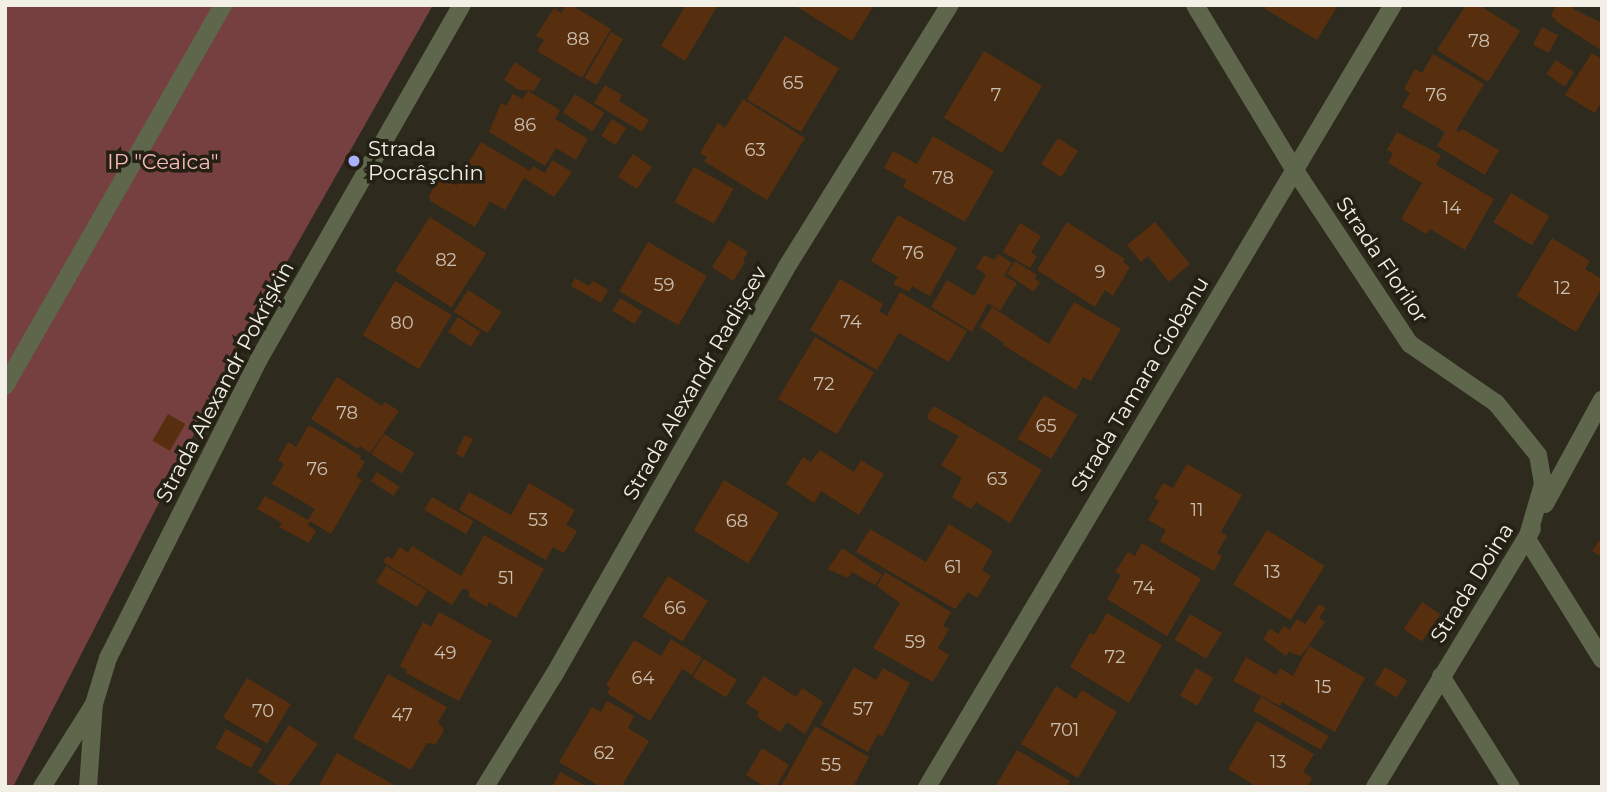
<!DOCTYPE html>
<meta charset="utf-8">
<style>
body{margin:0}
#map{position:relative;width:1607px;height:792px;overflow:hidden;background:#2f2a1e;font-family:Montserrat,sans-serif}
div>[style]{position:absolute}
.green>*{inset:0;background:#75403f}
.building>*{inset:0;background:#572f0f;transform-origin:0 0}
.minor>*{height:18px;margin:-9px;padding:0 9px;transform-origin:9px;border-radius:9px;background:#5e664c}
.tertiary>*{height:18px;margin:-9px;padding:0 9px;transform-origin:9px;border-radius:9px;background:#5e664c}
.dots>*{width:19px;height:19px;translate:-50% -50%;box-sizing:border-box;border:4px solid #252014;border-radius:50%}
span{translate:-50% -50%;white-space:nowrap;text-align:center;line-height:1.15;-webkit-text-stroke:7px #252014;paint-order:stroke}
.number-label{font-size:18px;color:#cbbfb1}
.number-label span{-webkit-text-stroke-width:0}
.poi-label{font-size:21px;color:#f2efe7}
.left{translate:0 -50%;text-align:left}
.park-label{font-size:21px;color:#f9bab8}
.street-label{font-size:21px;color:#f2efe7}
.frame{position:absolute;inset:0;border:7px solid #f2efe7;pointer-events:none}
</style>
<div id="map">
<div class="green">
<i style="clip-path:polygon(5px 5px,433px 5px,242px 341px,13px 787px,5px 787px)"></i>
</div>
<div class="building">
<i style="clip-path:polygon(566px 5px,571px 5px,611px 29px,582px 78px,537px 51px,544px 40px,536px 36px,554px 8px,561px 13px)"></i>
<i style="clip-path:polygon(686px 5px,718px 5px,685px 61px,661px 46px)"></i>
<i style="clip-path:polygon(794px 5px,874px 5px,852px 41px)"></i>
<i style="clip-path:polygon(1267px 5px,1338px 5px,1317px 40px,1265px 9px)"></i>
<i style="clip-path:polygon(1466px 5px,1479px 5px,1520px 31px,1488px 82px,1437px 50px)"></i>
<i style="clip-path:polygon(1556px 5px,1575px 5px,1573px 9px,1602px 23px,1601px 50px,1557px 22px,1551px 15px)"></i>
<i style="left:1542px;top:27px;width:18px;height:20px;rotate:27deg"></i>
<i style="left:611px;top:32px;width:14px;height:53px;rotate:30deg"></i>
<i style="left:785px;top:36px;width:63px;height:74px;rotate:31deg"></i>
<i style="left:984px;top:51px;width:68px;height:78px;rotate:31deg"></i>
<i style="clip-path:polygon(1592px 53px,1602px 59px,1602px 101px,1595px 113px,1565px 95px)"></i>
<i style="clip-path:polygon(1433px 54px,1484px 84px,1456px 130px,1460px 132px,1462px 129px,1499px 150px,1485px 175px,1437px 146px,1445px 132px,1402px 107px,1410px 93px,1404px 89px,1415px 69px,1422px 73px)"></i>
<i style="left:1556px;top:60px;width:22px;height:17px;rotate:34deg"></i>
<i style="clip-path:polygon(515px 62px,541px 79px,534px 91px,519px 90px,504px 80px)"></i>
<i style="clip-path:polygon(605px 85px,622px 95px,619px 101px,649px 120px,642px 132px,594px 103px)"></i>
<i style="clip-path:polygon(528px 91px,560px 110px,555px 119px,588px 139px,576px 160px,556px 148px,545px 166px,489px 132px,501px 103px,506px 106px,513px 94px,523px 99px)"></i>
<i style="left:575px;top:94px;width:35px;height:22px;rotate:33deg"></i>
<i style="clip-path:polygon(743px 99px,805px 138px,767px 200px,704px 161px,707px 157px,700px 153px,718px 123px,725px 128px)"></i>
<i style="left:612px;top:119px;width:17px;height:20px;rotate:33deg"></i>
<i style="clip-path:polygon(1397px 132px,1441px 155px,1436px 165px,1494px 199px,1465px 250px,1430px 229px,1426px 234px,1401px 219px,1422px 183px,1388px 163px,1393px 153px,1387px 150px)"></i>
<i style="clip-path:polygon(933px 136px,994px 171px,965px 222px,903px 187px,906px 180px,884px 168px,893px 151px,917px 164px)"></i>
<i style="left:1058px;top:138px;width:24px;height:31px;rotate:33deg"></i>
<i style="clip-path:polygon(481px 142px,530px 171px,533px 166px,545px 173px,552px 160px,572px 172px,554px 197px,524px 178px,505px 210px,490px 201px,475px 227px,430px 201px,429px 196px,440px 176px,457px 186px,457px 182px)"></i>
<i style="left:633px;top:154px;width:23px;height:27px;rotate:34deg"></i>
<i style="left:694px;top:167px;width:45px;height:40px;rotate:29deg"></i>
<i style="left:1511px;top:193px;width:45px;height:34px;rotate:31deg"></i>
<i style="clip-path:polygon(898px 215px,957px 248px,930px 296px,912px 286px,909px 292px,893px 284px,898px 277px,871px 261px)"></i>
<i style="left:430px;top:217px;width:67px;height:64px;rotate:33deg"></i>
<i style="clip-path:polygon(1067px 222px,1125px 259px,1123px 262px,1130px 267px,1113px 296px,1105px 290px,1095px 307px,1037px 270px)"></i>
<i style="clip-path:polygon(1155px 222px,1190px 264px,1169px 282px,1148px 256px,1141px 262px,1127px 245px)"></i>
<i style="clip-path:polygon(1020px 223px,1041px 236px,1031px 253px,1037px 256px,1030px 268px,1003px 252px)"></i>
<i style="clip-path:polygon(1552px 238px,1590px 261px,1585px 269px,1602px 279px,1602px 288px,1576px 332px,1517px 296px)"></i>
<i style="clip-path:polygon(729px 240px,748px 252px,743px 260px,745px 262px,733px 281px,712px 267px)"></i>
<i style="left:648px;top:242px;width:68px;height:57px;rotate:30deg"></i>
<i style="clip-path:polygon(998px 254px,1012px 263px,1004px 276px,1017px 283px,1000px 311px,988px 303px,972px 332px,931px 307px,947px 280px,974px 296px,986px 275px,976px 268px,984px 255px,994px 260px)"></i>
<i style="clip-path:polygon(1015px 261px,1037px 275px,1035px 279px,1040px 282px,1034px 292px,1007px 274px)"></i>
<i style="clip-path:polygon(575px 278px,589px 286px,593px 281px,608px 290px,601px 303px,571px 286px)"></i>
<i style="clip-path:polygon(840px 279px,883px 304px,879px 311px,887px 316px,900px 292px,967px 331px,949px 362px,899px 333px,877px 370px,810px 330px)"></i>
<i style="left:395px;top:281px;width:66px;height:63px;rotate:31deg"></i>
<i style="left:468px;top:290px;width:40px;height:26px;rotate:33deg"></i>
<i style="left:620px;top:298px;width:26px;height:15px;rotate:31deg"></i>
<i style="clip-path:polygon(1074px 302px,1121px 329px,1091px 381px,1083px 377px,1076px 390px,1003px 345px,1004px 343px,980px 327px,992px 307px,1049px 344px)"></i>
<i style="left:458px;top:317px;width:27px;height:18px;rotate:33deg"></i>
<i style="left:815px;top:337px;width:69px;height:72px;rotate:31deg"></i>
<i style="clip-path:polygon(337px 377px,382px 406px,385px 402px,399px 411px,370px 453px,360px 446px,358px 449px,311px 419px)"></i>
<i style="left:1044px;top:395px;width:39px;height:51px;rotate:31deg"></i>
<i style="clip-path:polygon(934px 406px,1042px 470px,1010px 523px,976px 502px,971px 509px,952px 497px,962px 478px,941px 465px,959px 436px,929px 420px,927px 416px)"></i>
<i style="left:168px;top:414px;width:20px;height:31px;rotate:30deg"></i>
<i style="clip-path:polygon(309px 425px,361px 456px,360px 459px,365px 462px,356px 476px,362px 480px,331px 534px,308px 520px,315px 509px,272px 484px,284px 464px,278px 460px,288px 442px,296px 447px)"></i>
<i style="left:384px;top:434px;width:36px;height:24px;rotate:32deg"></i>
<i style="left:465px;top:435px;width:9px;height:21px;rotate:27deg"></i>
<i style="clip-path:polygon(820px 450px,854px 472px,861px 460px,884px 474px,859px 515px,821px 491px,814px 503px,786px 484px,803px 457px,811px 462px)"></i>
<i style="clip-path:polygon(1187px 464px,1242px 495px,1221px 532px,1227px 536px,1217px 553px,1222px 556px,1214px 571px,1160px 541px,1166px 530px,1148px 520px,1159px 501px,1154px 498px,1163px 483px,1173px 488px)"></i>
<i style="left:377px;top:472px;width:27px;height:11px;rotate:33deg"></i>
<i style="left:724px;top:480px;width:64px;height:59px;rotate:31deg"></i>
<i style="clip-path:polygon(529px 483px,575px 510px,566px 525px,577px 531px,564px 553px,553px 547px,546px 560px,459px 510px,469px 492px,511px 515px)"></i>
<i style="clip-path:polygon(265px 496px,310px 521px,308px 525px,316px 531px,309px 543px,279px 527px,282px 523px,257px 509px)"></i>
<i style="left:432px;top:497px;width:48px;height:15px;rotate:30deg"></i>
<i style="clip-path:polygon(949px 524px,993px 551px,982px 570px,991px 576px,977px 598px,968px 592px,955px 609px,856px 552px,870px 529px,926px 562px)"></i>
<i style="left:1267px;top:530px;width:68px;height:64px;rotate:32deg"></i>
<i style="clip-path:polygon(484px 535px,544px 569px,516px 618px,489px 602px,487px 607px,468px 596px,470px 592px,463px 588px,452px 605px,383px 562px,387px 556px,392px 559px,400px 547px,408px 553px,412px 546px,461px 576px)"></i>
<i style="clip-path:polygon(1602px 537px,1602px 557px,1592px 551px)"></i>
<i style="clip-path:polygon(1142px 543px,1201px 579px,1167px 636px,1107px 599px,1121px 575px,1115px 572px,1128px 552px,1135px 556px)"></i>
<i style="clip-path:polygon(842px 548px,882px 575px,875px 585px,852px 572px,848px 578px,828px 569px)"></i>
<i style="left:386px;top:566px;width:48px;height:19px;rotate:31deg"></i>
<i style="clip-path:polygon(885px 572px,951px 612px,943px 626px,949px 629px,938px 648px,949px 655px,933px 682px,873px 648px,900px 603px,877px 586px)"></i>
<i style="left:668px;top:576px;width:47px;height:48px;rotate:32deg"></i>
<i style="left:1422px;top:602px;width:22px;height:33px;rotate:34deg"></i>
<i style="clip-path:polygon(1319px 604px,1326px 608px,1319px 618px,1325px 622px,1301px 656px,1289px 652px,1286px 656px,1263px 639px,1270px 629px,1278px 634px,1284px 626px,1290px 630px,1297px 619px,1305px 624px)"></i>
<i style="clip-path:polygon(439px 612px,492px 641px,459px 701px,406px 673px,407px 670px,400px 666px,423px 622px,431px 627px)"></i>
<i style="clip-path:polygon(1107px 613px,1162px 645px,1129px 703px,1070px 667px,1090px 633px,1094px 635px)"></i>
<i style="left:1190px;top:614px;width:37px;height:30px;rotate:31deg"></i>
<i style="clip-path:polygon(671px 639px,702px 658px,692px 675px,682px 669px,650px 721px,607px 693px,610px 688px,606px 685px,634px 640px,661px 656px)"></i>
<i style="clip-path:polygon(1309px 646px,1365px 678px,1335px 732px,1282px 702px,1280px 706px,1233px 681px,1246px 657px,1276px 675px,1280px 668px,1293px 676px)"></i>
<i style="left:704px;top:659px;width:39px;height:21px;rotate:32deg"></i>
<i style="clip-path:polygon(854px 667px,876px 680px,883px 668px,910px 683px,882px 737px,878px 734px,868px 752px,821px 725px)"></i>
<i style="left:1385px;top:667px;width:26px;height:20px;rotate:31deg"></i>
<i style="left:1196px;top:668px;width:20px;height:32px;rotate:30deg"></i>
<i style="clip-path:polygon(388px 674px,447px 707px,438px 722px,444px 730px,436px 744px,427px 743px,411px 770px,353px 738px)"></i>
<i style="clip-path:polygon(764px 676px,796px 697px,802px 688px,823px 702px,805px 734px,787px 722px,780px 732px,757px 717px,759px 712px,746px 703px)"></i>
<i style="left:247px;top:678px;width:51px;height:46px;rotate:31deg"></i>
<i style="clip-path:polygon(1056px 686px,1076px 699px,1082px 690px,1117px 712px,1078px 778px,1021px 744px)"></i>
<i style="left:1261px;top:697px;width:78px;height:16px;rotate:30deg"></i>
<i style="clip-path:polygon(607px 701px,634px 716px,628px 728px,649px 741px,621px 787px,601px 787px,559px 762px,592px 707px,601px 712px)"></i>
<i style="clip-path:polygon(1257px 721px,1314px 754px,1303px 772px,1312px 778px,1307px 787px,1257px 787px,1228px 769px)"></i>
<i style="clip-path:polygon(289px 725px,318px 744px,287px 787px,280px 787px,258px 772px)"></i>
<i style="clip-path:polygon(815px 726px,869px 757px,853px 787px,781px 786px)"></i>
<i style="left:226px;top:729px;width:41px;height:22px;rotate:29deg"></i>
<i style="clip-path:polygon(762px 748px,789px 765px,776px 787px,766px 787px,746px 775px)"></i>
<i style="clip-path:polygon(1017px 750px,1070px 781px,1067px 787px,995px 787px)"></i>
<i style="clip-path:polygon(337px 753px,398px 787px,318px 787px)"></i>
<i style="clip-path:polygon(560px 772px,588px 787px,552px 787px)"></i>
</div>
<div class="minor">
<i style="left:1195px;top:5px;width:192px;rotate:58.9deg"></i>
<i style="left:1294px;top:169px;width:210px;rotate:56.5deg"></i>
<i style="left:1410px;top:344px;width:104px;rotate:34.5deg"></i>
<i style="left:1496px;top:403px;width:67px;rotate:51.1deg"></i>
<i style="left:1538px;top:455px;width:29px;rotate:80deg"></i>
<i style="left:1543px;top:484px;width:57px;rotate:106.2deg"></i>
<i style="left:1527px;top:539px;width:142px;rotate:58deg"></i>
<i style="left:5px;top:386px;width:439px;rotate:-60.2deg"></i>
<i style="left:1545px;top:504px;width:119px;rotate:-61.3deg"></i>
<i style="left:1441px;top:676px;width:131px;rotate:57.8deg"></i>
<i style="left:42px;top:787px;width:98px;rotate:-57.9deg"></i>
<i style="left:485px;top:787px;width:132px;rotate:-58.4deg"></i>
<i style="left:554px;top:675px;width:468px;rotate:-60.3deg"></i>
<i style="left:786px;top:268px;width:310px;rotate:-58.1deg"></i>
<i style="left:927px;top:787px;width:910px;rotate:-59.21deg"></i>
<i style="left:1375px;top:787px;width:302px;rotate:-58.7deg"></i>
</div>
<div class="tertiary">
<i style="left:88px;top:787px;width:83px;rotate:-85.9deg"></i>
<i style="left:94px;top:704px;width:48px;rotate:-73.1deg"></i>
<i style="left:108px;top:658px;width:335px;rotate:-63.2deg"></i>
<i style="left:259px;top:359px;width:408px;rotate:-60.2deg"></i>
</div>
<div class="dots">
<i style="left:354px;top:161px;background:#a9b0fc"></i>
</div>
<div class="number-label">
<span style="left:578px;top:39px">88</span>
<span style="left:1479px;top:41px">78</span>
<span style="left:793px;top:83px">65</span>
<span style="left:996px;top:95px">7</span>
<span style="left:1436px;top:95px">76</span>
<span style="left:525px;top:125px">86</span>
<span style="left:755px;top:150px">63</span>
<span style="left:943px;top:178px">78</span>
<span style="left:1452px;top:208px">14</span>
<span style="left:913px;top:253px">76</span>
<span style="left:446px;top:260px">82</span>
<span style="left:1100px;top:272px">9</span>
<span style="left:664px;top:285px">59</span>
<span style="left:1562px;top:288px">12</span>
<span style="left:851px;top:322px">74</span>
<span style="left:402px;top:323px">80</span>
<span style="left:824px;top:384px">72</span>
<span style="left:347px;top:413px">78</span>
<span style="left:1046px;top:426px">65</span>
<span style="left:317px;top:469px">76</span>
<span style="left:997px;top:479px">63</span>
<span style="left:1197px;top:510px">11</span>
<span style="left:538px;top:520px">53</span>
<span style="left:737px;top:521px">68</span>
<span style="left:953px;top:567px">61</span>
<span style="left:1272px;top:572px">13</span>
<span style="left:506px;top:578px">51</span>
<span style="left:1144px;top:588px">74</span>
<span style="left:675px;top:608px">66</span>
<span style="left:915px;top:642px">59</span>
<span style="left:445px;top:653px">49</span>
<span style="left:1115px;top:657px">72</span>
<span style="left:643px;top:678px">64</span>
<span style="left:1323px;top:687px">15</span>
<span style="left:863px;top:709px">57</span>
<span style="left:263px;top:711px">70</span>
<span style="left:402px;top:715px">47</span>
<span style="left:1065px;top:730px">701</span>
<span style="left:604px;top:753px">62</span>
<span style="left:1278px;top:762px">13</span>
<span style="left:831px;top:765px">55</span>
</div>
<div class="poi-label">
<span class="left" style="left:368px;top:161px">Strada<br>Pocrâşchin</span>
</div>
<div class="park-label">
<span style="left:163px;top:162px">IP "Ceaica"</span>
</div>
<div class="street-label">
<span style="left:1382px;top:260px;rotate:56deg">Strada Florilor</span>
<span style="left:225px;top:382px;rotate:-62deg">Strada Alexandr Pokrîșkin</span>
<span style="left:695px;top:383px;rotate:-60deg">Strada Alexandr Radișcev</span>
<span style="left:1140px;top:384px;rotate:-59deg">Strada Tamara Ciobanu</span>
<span style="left:1472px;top:583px;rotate:-58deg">Strada Doina</span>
</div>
<div class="frame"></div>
</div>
